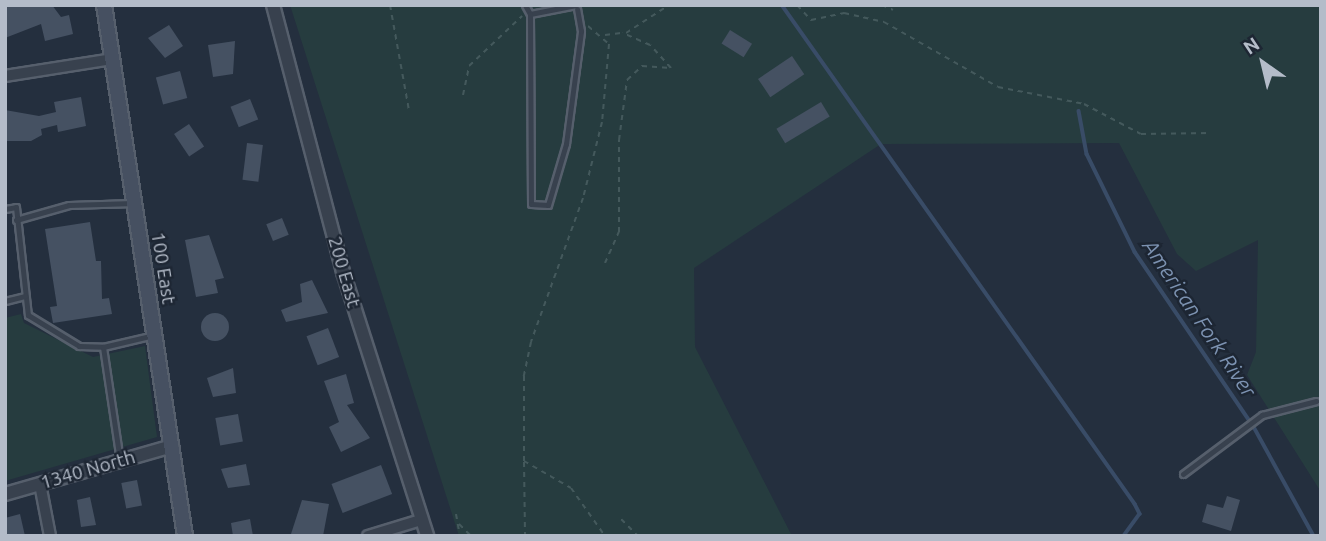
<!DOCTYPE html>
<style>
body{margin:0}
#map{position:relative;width:1326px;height:541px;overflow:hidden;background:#242f3e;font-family:Ubuntu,sans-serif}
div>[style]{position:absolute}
.green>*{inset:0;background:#263c3f}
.stream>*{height:3.5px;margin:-1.75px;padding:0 1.75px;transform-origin:1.75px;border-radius:1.75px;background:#394c67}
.building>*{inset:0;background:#455162;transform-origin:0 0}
.round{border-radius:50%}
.path>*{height:2px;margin-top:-1px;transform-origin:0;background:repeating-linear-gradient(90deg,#44595c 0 5px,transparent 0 10px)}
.roads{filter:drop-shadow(2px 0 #565f6c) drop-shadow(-2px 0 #565f6c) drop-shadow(0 2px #565f6c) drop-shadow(0 -2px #565f6c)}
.service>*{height:5px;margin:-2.5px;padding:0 2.5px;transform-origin:2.5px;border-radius:2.5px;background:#38414e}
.minor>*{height:10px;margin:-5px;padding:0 5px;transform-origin:5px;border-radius:5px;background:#38414e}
.tertiary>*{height:12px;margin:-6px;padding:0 6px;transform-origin:6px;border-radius:6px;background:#38414e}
.secondary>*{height:14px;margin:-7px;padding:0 7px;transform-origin:7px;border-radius:7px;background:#465061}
span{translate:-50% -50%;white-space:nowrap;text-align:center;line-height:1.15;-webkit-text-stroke:5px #1d2633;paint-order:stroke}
.street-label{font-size:19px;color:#b4bcc9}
.water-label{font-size:21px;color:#7c92b1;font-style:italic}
.frame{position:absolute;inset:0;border:7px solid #b4bcc9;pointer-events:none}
.north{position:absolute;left:1228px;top:28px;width:70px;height:70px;-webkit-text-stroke:5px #1d2633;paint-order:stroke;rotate:326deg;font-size:19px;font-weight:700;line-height:28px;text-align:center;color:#b4bcc9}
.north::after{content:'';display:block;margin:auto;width:24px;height:32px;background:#b4bcc9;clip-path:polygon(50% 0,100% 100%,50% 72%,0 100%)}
</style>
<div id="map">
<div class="green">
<i style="clip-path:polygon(290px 5px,1321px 5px,1321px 492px,1247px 375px,1256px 352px,1258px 240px,1196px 271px,1177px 254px,1119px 143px,881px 144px,694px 268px,695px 347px,792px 536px,459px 536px)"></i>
<i style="clip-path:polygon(21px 314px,24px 323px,93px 357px,145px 346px,157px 437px,5px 481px,5px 318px)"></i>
</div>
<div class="stream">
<i style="left:782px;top:5px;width:611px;rotate:54.72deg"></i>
<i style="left:1135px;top:504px;width:11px;rotate:63deg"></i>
<i style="left:1140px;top:514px;width:27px;rotate:126deg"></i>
<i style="left:1079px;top:111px;width:44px;rotate:79.5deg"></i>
<i style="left:1087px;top:154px;width:109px;rotate:63.9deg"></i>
<i style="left:1135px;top:252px;width:212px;rotate:55.8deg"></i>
<i style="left:1254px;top:427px;width:124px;rotate:61.2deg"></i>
</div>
<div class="building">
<i style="clip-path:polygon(5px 5px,52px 5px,61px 17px,69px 15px,73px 34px,45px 41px,41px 24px,5px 38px)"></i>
<i style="clip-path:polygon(169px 25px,183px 46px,165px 58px,148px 38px)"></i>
<i style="left:730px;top:30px;width:26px;height:16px;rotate:32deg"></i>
<i style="clip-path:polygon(235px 41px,233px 74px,213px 77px,208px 45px)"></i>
<i style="left:792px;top:56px;width:22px;height:41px;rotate:56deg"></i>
<i style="left:180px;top:71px;width:28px;height:25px;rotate:75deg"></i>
<i style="clip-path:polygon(81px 97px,86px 126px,58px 132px,57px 125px,41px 129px,42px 135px,31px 141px,5px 141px,5px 110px,39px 116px,56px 112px,54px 102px)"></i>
<i style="left:250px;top:99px;width:22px;height:21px;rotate:68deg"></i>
<i style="left:821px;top:102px;width:17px;height:52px;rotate:59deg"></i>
<i style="left:189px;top:124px;width:27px;height:18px;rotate:56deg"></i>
<i style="left:247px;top:143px;width:16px;height:37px;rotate:7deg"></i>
<i style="left:282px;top:218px;width:18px;height:17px;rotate:68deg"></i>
<i style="clip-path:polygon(90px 222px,96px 261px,101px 261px,102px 299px,109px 298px,112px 314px,53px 323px,50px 307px,57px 306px,45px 229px)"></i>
<i style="clip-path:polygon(209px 235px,224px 278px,215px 280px,218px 293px,196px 297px,185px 240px)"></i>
<i style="clip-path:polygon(312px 280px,328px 313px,286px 322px,281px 310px,302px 302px,300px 284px)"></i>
<i class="round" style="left:201px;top:313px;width:28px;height:28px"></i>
<i style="left:328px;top:328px;width:31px;height:23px;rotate:69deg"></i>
<i style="clip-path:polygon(233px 368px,236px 393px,213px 397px,207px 378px)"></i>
<i style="clip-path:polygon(346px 374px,354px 403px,347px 405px,370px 438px,341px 452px,329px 427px,339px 422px,324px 381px)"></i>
<i style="left:238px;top:414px;width:28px;height:23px;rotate:80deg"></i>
<i style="clip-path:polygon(246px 464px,250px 485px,228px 488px,221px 469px)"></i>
<i style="left:381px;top:465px;width:31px;height:53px;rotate:69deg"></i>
<i style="left:137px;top:480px;width:26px;height:16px;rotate:79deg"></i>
<i style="clip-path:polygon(1227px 496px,1240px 500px,1231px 531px,1202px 522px,1207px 504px,1223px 508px)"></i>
<i style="clip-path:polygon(90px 497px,96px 525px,81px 527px,77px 500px)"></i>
<i style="clip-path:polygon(302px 500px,329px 504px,323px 536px,291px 534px)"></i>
<i style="clip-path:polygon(20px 514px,25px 536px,5px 536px,5px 518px)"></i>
<i style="clip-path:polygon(250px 519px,253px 536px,233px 536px,231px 523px)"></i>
</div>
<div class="path">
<i style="left:390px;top:5px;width:108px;rotate:79.8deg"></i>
<i style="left:797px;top:5px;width:21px;rotate:47deg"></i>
<i style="left:811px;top:20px;width:34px;rotate:-12deg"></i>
<i style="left:844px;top:13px;width:41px;rotate:12.7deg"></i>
<i style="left:884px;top:22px;width:131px;rotate:29.7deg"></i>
<i style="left:998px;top:87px;width:88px;rotate:11.2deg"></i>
<i style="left:1084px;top:104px;width:64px;rotate:27.8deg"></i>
<i style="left:1141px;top:134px;width:70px;rotate:-0.8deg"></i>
<i style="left:882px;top:5px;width:12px;rotate:24deg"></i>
<i style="left:588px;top:26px;width:28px;rotate:41deg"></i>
<i style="left:609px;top:44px;width:78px;rotate:95.1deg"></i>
<i style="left:602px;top:122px;width:78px;rotate:104deg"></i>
<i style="left:583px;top:198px;width:153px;rotate:109.9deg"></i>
<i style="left:531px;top:342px;width:35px;rotate:102deg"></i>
<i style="left:524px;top:376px;width:85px;rotate:90deg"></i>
<i style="left:524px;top:461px;width:54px;rotate:29.9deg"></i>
<i style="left:571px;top:488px;width:59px;rotate:54.7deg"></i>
<i style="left:626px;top:33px;width:51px;rotate:-33.1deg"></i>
<i style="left:605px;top:35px;width:16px;rotate:-7deg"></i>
<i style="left:463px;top:95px;width:30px;rotate:-78deg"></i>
<i style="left:469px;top:66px;width:73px;rotate:-43.3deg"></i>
<i style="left:605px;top:263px;width:34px;rotate:-66deg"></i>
<i style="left:619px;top:232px;width:92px;rotate:-90deg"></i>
<i style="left:619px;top:140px;width:61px;rotate:-82.4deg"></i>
<i style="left:627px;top:80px;width:21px;rotate:-43deg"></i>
<i style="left:642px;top:66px;width:29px;rotate:4deg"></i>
<i style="left:671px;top:68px;width:31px;rotate:-132deg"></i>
<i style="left:650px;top:45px;width:30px;rotate:-156deg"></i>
<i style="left:524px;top:462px;width:74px;rotate:89.2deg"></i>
<i style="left:456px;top:514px;width:22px;rotate:80deg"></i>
<i style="left:621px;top:519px;width:24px;rotate:45deg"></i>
<i style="left:459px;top:524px;width:17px;rotate:45deg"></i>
</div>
<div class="roads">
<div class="service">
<i style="left:525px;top:5px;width:10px;rotate:61deg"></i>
<i style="left:530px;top:14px;width:47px;rotate:-11.1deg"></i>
<i style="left:530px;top:14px;width:190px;rotate:89.7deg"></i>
<i style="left:531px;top:204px;width:17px;rotate:3deg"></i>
<i style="left:548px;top:205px;width:64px;rotate:-73.6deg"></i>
<i style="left:566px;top:144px;width:114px;rotate:-82.4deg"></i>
<i style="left:581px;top:31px;width:22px;rotate:-100deg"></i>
<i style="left:5px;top:209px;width:11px;rotate:-10deg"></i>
<i style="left:16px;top:207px;width:109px;rotate:83.7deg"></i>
<i style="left:28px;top:315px;width:60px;rotate:31.3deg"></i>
<i style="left:79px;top:346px;width:24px;rotate:2deg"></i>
<i style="left:103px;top:347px;width:115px;rotate:81.5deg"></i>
<i style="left:16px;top:220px;width:55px;rotate:-15.8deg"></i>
<i style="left:69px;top:205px;width:65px;rotate:-1.8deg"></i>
<i style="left:5px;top:301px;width:21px;rotate:-14deg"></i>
<i style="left:103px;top:347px;width:52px;rotate:-13.2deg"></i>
<i style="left:1183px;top:474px;width:99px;rotate:-36.8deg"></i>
<i style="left:1262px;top:415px;width:56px;rotate:-14.5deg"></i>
</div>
<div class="minor">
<i style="left:5px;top:76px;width:108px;rotate:-9deg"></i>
<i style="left:40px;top:484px;width:53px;rotate:79.1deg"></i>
<i style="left:368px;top:536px;width:55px;rotate:-16.8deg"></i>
</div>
<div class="tertiary">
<i style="left:273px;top:5px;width:276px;rotate:75.3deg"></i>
<i style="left:343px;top:272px;width:277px;rotate:72.3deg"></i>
<i style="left:5px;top:494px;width:174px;rotate:-16deg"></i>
</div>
<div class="secondary">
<i style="left:104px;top:5px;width:537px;rotate:81.33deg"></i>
</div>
</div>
<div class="street-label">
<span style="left:163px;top:268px;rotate:81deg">100 East</span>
<span style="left:344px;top:272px;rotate:74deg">200 East</span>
<span style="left:88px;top:470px;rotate:-16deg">1340 North</span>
</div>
<div class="water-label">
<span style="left:1200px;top:318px;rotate:56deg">American Fork River</span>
</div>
<div class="frame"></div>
<div class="north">N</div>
</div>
